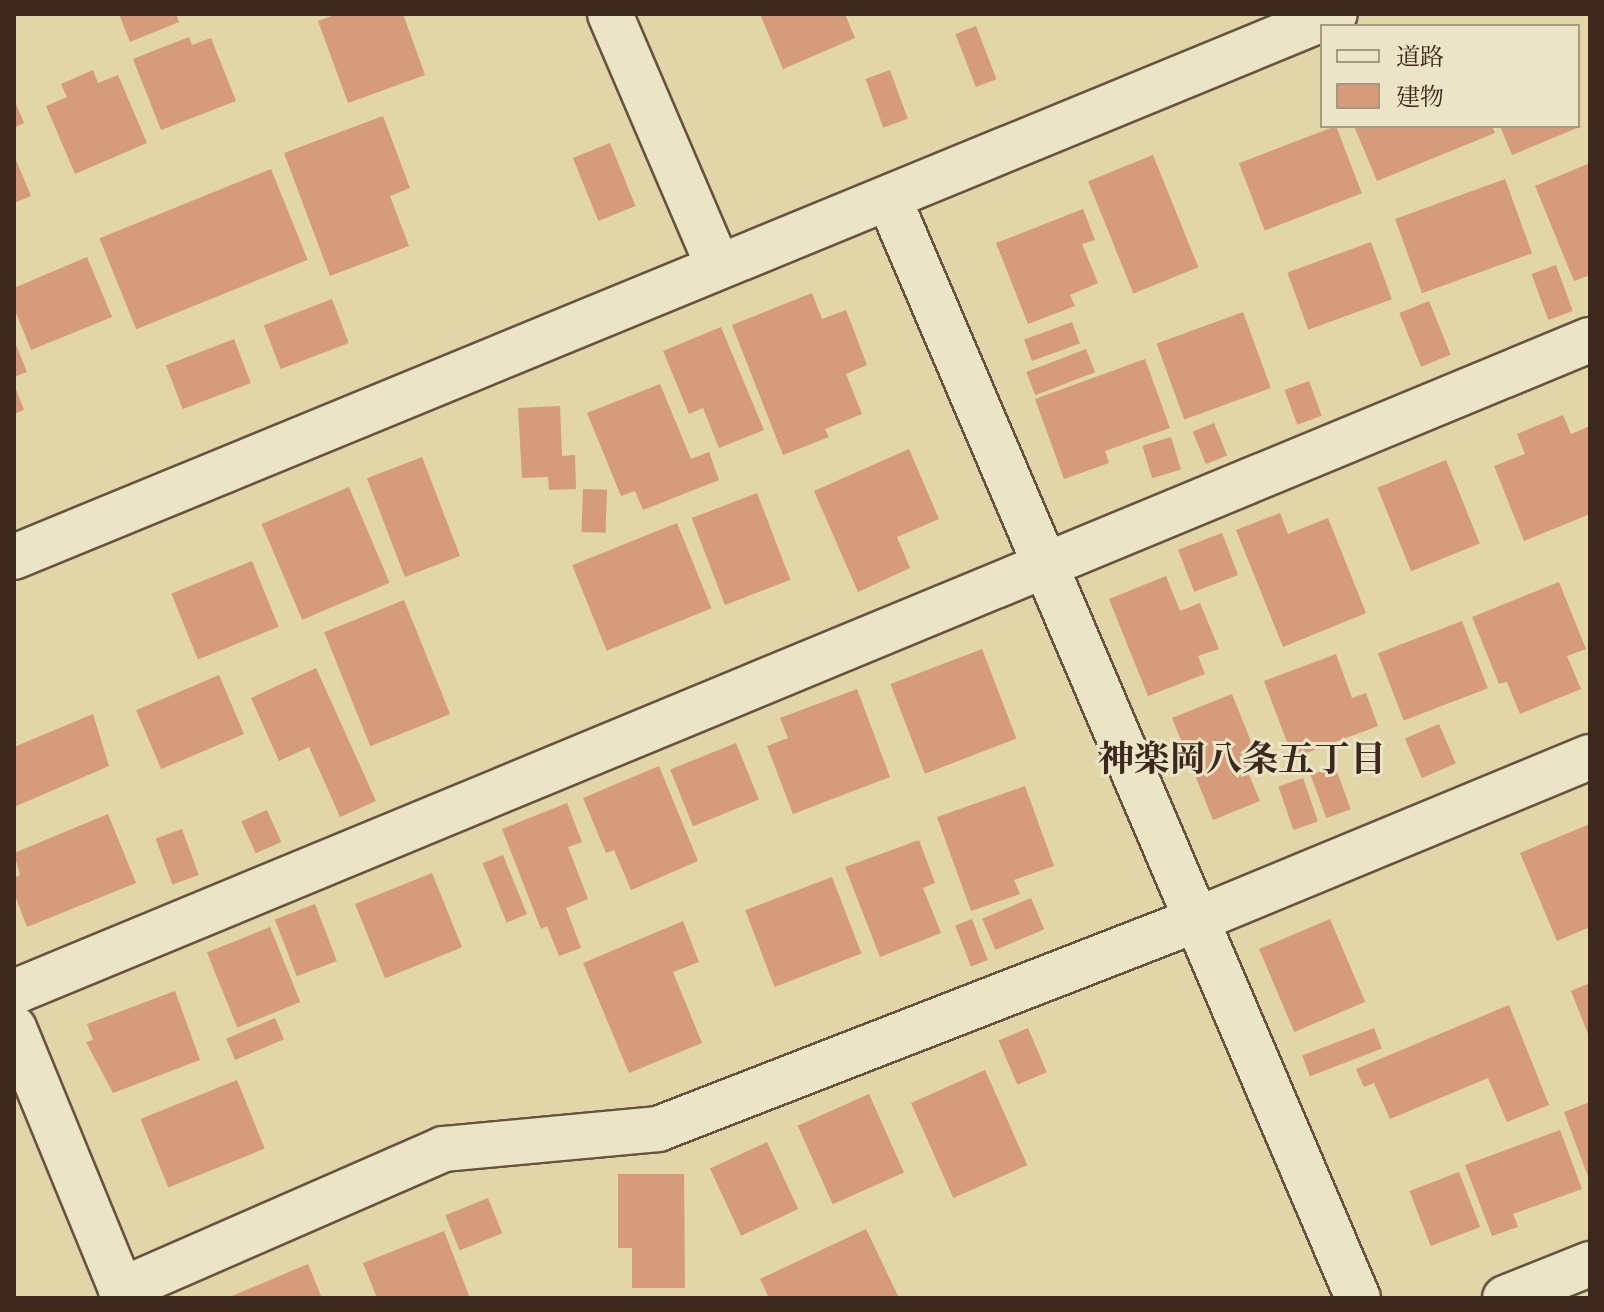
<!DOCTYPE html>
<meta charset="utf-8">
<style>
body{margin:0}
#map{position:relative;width:1604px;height:1312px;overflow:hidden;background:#e2d5a8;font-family:"Sorts Mill Goudy","Noto Serif JP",serif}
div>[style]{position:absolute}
.building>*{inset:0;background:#d59b7a;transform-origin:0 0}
.roads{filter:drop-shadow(2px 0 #665340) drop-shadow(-2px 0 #665340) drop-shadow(0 2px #665340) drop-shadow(0 -2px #665340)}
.minor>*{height:44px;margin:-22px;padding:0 22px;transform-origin:22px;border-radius:22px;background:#ece4c6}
span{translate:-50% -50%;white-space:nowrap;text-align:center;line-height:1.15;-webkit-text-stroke:6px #ece4c6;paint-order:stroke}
.neighbourhood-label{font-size:36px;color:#3c281d;font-weight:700}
.frame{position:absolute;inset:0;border:16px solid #3c281d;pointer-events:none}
.legend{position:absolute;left:1320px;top:24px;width:260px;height:104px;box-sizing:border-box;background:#ece4c6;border:2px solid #a69982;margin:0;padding:10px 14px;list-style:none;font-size:24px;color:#3c281d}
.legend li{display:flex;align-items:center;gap:16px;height:40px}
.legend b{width:40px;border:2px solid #a69982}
</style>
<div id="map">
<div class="building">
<i style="clip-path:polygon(119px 14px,176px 14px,179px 22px,130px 42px)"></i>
<i style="clip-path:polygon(337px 14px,403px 14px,425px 75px,348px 103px,318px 21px)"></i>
<i style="clip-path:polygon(760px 14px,845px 14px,855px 38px,783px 69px)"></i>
<i style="left:976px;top:26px;width:57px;height:22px;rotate:69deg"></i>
<i style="clip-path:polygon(189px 37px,192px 45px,211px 38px,236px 101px,161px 130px,133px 59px)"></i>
<i style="clip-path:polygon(93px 70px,98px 83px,118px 75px,147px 143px,75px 174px,46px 106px,67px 97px,61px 84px)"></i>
<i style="left:890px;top:70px;width:52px;height:26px;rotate:70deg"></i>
<i style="clip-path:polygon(14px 99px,24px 123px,14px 128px)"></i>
<i style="clip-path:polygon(383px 116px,410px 188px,390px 196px,409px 246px,330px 276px,284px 153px)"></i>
<i style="left:1336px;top:126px;width:72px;height:104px;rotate:69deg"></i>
<i style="clip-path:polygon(1354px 126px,1492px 126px,1495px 133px,1377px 181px)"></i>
<i style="clip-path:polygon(1500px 126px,1582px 126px,1512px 155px)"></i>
<i style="left:610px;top:143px;width:68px;height:40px;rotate:68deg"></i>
<i style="clip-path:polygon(14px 155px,31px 196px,14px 203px)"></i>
<i style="left:1153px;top:155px;width:121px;height:70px;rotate:68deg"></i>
<i style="clip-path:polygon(1590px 163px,1590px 275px,1574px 281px,1535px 186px)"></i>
<i style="left:271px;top:169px;width:98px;height:185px;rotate:68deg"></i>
<i style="left:1505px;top:179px;width:79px;height:117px;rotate:70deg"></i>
<i style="clip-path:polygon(1083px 209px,1095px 240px,1082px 244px,1098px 283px,1070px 295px,1075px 306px,1028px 324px,996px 243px)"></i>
<i style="left:1371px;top:242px;width:61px;height:89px;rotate:70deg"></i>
<i style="clip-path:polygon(87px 257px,112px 317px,31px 350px,14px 308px,14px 288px)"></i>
<i style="left:1556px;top:265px;width:49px;height:26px;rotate:70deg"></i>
<i style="clip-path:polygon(812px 293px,822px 319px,846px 310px,867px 365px,846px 374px,862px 414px,825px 429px,829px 437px,783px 455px,732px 325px)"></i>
<i style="left:332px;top:299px;width:47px;height:73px;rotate:69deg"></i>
<i style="left:1429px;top:301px;width:58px;height:32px;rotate:68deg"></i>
<i style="left:1243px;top:312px;width:81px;height:92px;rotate:70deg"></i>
<i style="left:1072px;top:322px;width:23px;height:51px;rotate:70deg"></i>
<i style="clip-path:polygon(721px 327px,764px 430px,719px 448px,703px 408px,689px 414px,663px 351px)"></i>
<i style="left:234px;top:339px;width:47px;height:73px;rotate:69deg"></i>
<i style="clip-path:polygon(14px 340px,27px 372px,14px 377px)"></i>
<i style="left:1086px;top:349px;width:25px;height:64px;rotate:69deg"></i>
<i style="clip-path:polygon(1145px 359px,1170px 428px,1105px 451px,1109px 463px,1064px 479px,1035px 399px)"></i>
<i style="left:1309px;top:381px;width:37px;height:26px;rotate:70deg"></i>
<i style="clip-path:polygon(14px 384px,24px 410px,14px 414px)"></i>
<i style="clip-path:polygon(660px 384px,691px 459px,709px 452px,719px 480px,643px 510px,635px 491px,621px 496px,587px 413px)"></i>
<i style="clip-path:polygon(560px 406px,562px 456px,575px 455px,576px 489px,549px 490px,548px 477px,522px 478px,518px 408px)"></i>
<i style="clip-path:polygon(1563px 415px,1571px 434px,1590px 426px,1590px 514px,1524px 541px,1494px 466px,1525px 454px,1517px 434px)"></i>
<i style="left:1214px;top:423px;width:35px;height:23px;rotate:68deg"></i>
<i style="left:1171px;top:437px;width:34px;height:30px;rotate:73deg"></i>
<i style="clip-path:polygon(909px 449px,939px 519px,897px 537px,910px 568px,858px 592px,814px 491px)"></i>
<i style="left:422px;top:457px;width:106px;height:59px;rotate:69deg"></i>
<i style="left:1446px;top:460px;width:90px;height:74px;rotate:68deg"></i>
<i style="left:349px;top:487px;width:104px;height:95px;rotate:67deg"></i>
<i style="left:583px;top:489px;width:24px;height:43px;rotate:2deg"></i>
<i style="left:757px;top:493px;width:93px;height:70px;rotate:69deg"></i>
<i style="clip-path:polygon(1280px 513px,1288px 534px,1328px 518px,1366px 613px,1283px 647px,1236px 530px)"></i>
<i style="left:677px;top:523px;width:92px;height:113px;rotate:68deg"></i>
<i style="left:1222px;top:533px;width:45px;height:47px;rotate:69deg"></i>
<i style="left:252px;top:561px;width:71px;height:87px;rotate:68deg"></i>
<i style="clip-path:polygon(1166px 576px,1180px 611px,1200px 603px,1219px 649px,1198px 656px,1205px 674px,1148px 696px,1109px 599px)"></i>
<i style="clip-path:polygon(1559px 582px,1586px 649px,1567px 656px,1581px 689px,1520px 714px,1507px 682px,1499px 684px,1472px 617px)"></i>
<i style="left:404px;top:600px;width:123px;height:86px;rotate:68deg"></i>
<i style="left:1462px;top:621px;width:72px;height:90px;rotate:69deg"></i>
<i style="left:982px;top:649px;width:96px;height:98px;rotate:69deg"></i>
<i style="clip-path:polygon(1336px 654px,1352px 698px,1366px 693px,1378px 726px,1293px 758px,1264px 681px)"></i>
<i style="clip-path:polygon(316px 668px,376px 801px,340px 817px,309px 747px,279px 761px,251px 698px)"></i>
<i style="left:219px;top:675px;width:64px;height:90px;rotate:67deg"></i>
<i style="clip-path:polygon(857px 689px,890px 777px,793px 814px,767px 746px,788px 738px,780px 718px)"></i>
<i style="clip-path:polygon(1232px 694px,1260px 764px,1247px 770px,1260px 801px,1213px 820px,1172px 718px)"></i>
<i style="clip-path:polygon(93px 714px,109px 766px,14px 807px,14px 747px)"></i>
<i style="left:1439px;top:724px;width:43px;height:37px;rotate:67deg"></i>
<i style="left:736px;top:743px;width:61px;height:71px;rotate:68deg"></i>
<i style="clip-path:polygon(659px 766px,698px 861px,631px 890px,614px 850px,606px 853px,583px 798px)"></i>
<i style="left:1335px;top:766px;width:46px;height:26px;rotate:70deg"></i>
<i style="left:1303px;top:778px;width:46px;height:26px;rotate:71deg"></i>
<i style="clip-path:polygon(1025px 786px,1054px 866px,1014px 880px,1020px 894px,971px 911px,937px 817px)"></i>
<i style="clip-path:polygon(567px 803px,582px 842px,568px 847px,588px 899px,566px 908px,581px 948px,559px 956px,547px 926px,541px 929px,502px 829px)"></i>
<i style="left:267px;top:810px;width:35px;height:28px;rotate:66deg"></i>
<i style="clip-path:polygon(108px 814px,136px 883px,27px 927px,14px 893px,14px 878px,20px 875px,14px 853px)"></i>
<i style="clip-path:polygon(1590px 824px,1590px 927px,1557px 941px,1520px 853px)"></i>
<i style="left:182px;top:829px;width:49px;height:28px;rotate:70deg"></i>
<i style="clip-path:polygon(919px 840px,935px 883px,923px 888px,941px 933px,880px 957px,845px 867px)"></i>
<i style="left:503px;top:855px;width:64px;height:22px;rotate:68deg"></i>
<i style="left:432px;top:873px;width:80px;height:83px;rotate:68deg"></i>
<i style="left:832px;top:877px;width:82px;height:93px;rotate:69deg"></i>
<i style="left:1031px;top:898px;width:34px;height:53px;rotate:67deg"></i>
<i style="left:315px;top:904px;width:61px;height:43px;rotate:69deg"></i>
<i style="left:972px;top:919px;width:44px;height:18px;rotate:69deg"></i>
<i style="left:1330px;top:919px;width:90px;height:77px;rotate:67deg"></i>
<i style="clip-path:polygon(683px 921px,699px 962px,673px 972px,702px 1043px,629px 1073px,583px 963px)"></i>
<i style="left:270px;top:927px;width:81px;height:68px;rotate:68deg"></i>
<i style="clip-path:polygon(1590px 983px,1590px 1039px,1571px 991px)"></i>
<i style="clip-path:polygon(175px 991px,200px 1060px,113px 1093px,86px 1042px,93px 1040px,87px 1024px)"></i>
<i style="clip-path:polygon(1509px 1005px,1549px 1105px,1507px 1122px,1488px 1078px,1390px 1119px,1374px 1083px,1364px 1087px,1356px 1069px)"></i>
<i style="left:275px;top:1018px;width:23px;height:53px;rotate:67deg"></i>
<i style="left:1028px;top:1028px;width:48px;height:32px;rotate:67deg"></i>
<i style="left:1374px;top:1028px;width:22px;height:77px;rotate:69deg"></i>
<i style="left:985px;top:1070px;width:104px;height:81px;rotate:66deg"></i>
<i style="left:237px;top:1080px;width:74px;height:104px;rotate:68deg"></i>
<i style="left:869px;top:1094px;width:86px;height:78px;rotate:66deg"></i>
<i style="clip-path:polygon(1590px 1102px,1590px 1182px,1564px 1112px)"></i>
<i style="clip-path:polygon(1560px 1130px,1582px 1189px,1513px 1214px,1518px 1227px,1492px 1236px,1465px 1165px)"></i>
<i style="left:767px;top:1142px;width:74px;height:63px;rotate:65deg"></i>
<i style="left:1459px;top:1172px;width:59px;height:53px;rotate:69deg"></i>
<i style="clip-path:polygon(618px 1174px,684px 1174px,685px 1288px,632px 1288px,632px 1248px,618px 1248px)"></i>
<i style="left:488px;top:1198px;width:38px;height:46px;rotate:68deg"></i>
<i style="clip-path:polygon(866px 1229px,899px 1298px,769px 1298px,760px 1279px)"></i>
<i style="clip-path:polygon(444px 1231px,470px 1298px,377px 1298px,363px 1263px)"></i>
<i style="clip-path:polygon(308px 1264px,322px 1298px,227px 1298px)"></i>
</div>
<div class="roads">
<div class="minor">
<i style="left:610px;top:14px;width:274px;rotate:66.8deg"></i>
<i style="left:889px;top:199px;width:1195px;rotate:66.89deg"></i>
<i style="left:14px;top:557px;width:1428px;rotate:-22.35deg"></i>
<i style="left:14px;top:992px;width:1706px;rotate:-22.48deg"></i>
<i style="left:14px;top:1028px;width:292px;rotate:67.7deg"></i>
<i style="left:121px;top:1290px;width:352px;rotate:-23.6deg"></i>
<i style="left:443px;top:1149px;width:216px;rotate:-5.3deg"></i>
<i style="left:658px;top:1129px;width:577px;rotate:-21.23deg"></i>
<i style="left:1196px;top:920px;width:426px;rotate:-22.5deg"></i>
<i style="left:1505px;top:1298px;width:92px;rotate:-21.8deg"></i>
</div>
</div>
<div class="neighbourhood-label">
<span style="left:1242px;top:763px">神楽岡八条五丁目</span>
</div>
<div class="frame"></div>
<ul class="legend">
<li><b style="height:10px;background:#ece4c6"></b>道路</li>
<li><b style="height:22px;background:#d59b7a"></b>建物</li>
</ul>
</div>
